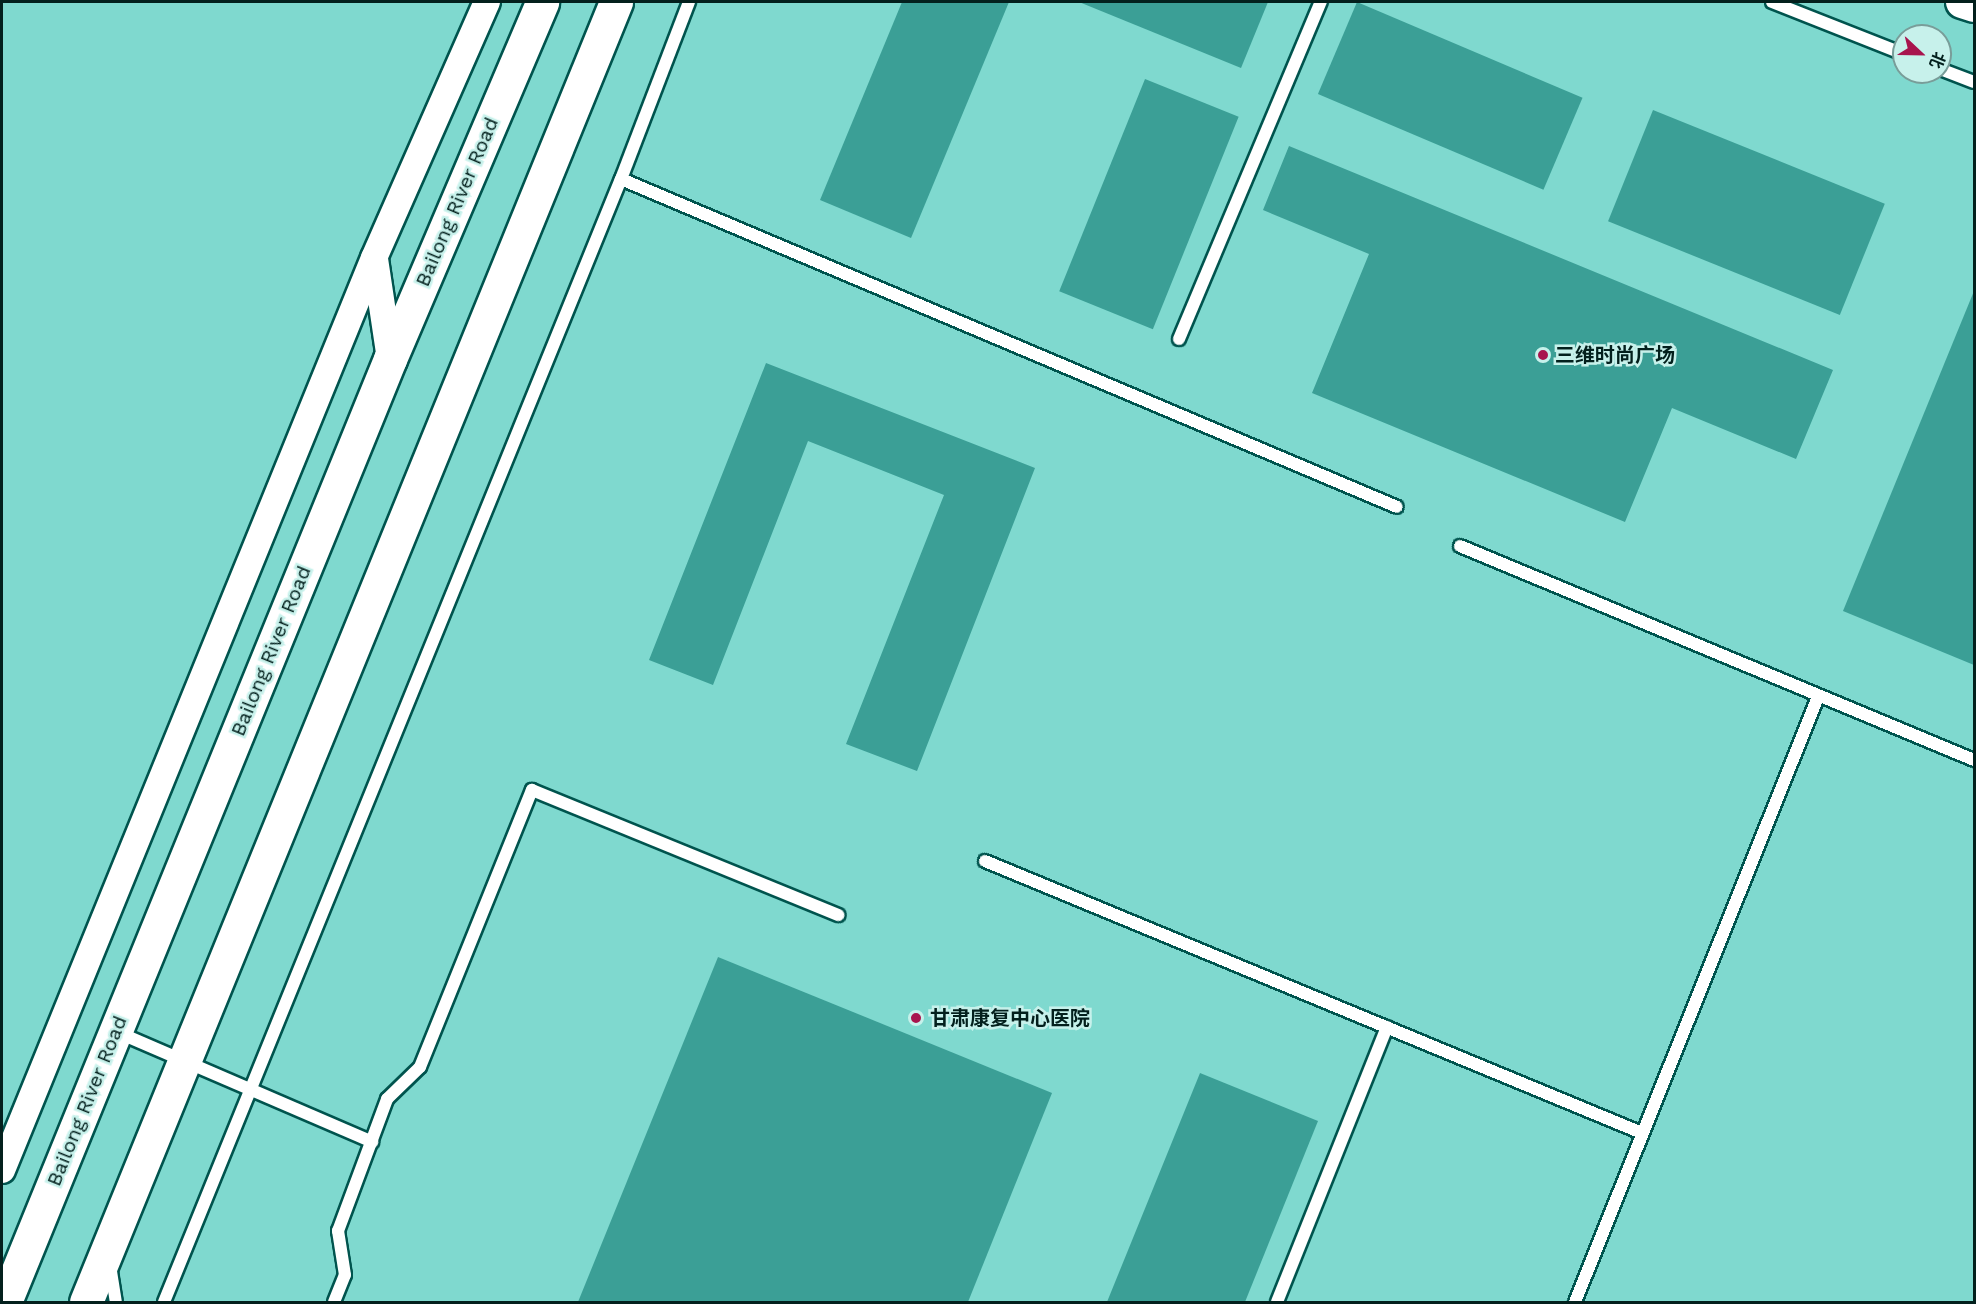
<!DOCTYPE html>
<meta charset="utf-8">
<style>
body{margin:0}
#map{position:relative;width:1976px;height:1304px;overflow:hidden;background:#7fd9cf;font-family:"Work Sans","Noto Sans SC",sans-serif}
div>[style]{position:absolute}
.building>*{inset:0;background:#3b9f96;transform-origin:0 0}
.roads{filter:drop-shadow(2px 0 #00544e) drop-shadow(-2px 0 #00544e) drop-shadow(0 2px #00544e) drop-shadow(0 -2px #00544e)}
.service>*{height:12px;margin:-6px;padding:0 6px;transform-origin:6px;border-radius:6px;background:#fff}
.minor>*{height:26px;margin:-13px;padding:0 13px;transform-origin:13px;border-radius:13px;background:#fff}
.tertiary>*{height:32px;margin:-16px;padding:0 16px;transform-origin:16px;border-radius:16px;background:#fff}
.secondary>*{height:33px;margin:-16.5px;padding:0 16.5px;transform-origin:16.5px;border-radius:16.5px;background:#fff}
.dots>*{width:16px;height:16px;translate:-50% -50%;box-sizing:border-box;border:3px solid #c7f1eb;border-radius:50%}
span{translate:-50% -50%;white-space:nowrap;text-align:center;line-height:1.15;-webkit-text-stroke:5px #c7f1eb;paint-order:stroke}
.street-label{font-size:20px;color:#03201d}
.poi-label{font-size:20px;color:#03201d;font-weight:700}
.left{translate:0 -50%;text-align:left}
.frame{position:absolute;inset:0;border:3px solid #03201d;pointer-events:none}
.north{position:absolute;left:1892px;top:24px;width:60px;height:60px;box-sizing:border-box;background:#c7f1eb;border:2px solid #799d99;border-radius:50%;rotate:112deg;font-size:16px;font-weight:700;line-height:24px;text-align:center;color:#03201d}
.north::after{content:'';display:block;margin:auto;width:21px;height:27px;background:#a8144d;clip-path:polygon(50% 0,100% 100%,50% 72%,0 100%)}
</style>
<div id="map">
<div class="building">
<i style="clip-path:polygon(902px 2px,1009px 2px,911px 238px,820px 200px)"></i>
<i style="clip-path:polygon(1079px 2px,1268px 2px,1241px 68px)"></i>
<i style="left:1357px;top:2px;width:245px;height:100px;rotate:23deg"></i>
<i style="left:1145px;top:79px;width:101px;height:229px;rotate:22deg"></i>
<i style="left:1653px;top:110px;width:250px;height:120px;rotate:22deg"></i>
<i style="clip-path:polygon(1289px 146px,1833px 370px,1796px 459px,1672px 408px,1625px 522px,1312px 393px,1369px 254px,1263px 210px)"></i>
<i style="clip-path:polygon(1974px 291px,1974px 665px,1843px 611px)"></i>
<i style="clip-path:polygon(766px 363px,1035px 468px,917px 771px,846px 744px,944px 495px,808px 441px,713px 685px,649px 660px)"></i>
<i style="clip-path:polygon(718px 957px,1052px 1093px,968px 1302px,578px 1302px)"></i>
<i style="clip-path:polygon(1200px 1073px,1318px 1121px,1245px 1302px,1107px 1302px)"></i>
</div>
<div class="roads">
<div class="service">
<i style="left:1772px;top:2px;width:142px;rotate:21.5deg"></i>
<i style="left:1940px;top:69px;width:36px;rotate:21deg"></i>
<i style="left:621px;top:179px;width:842px;rotate:22.91deg"></i>
<i style="left:1179px;top:339px;width:366px;rotate:-67.2deg"></i>
<i style="left:1460px;top:546px;width:557px;rotate:22.6deg"></i>
<i style="left:985px;top:861px;width:711px;rotate:22.49deg"></i>
<i style="left:117px;top:1032px;width:278px;rotate:23.3deg"></i>
<i style="left:110px;top:1265px;width:37px;rotate:81deg"></i>
<i style="left:164px;top:1302px;width:1212px;rotate:-67.86deg"></i>
<i style="left:621px;top:179px;width:190px;rotate:-69deg"></i>
<i style="left:334px;top:1302px;width:29px;rotate:-68deg"></i>
<i style="left:345px;top:1275px;width:45px;rotate:-99deg"></i>
<i style="left:338px;top:1231px;width:141px;rotate:-69.6deg"></i>
<i style="left:387px;top:1099px;width:46px;rotate:-44.1deg"></i>
<i style="left:420px;top:1067px;width:299px;rotate:-68deg"></i>
<i style="left:532px;top:790px;width:331px;rotate:22.2deg"></i>
<i style="left:1277px;top:1302px;width:296px;rotate:-68.2deg"></i>
<i style="left:1575px;top:1302px;width:652px;rotate:-68.12deg"></i>
</div>
<div class="minor">
<i style="left:375px;top:259px;width:101px;rotate:81.5deg"></i>
<i style="left:2px;top:1170px;width:985px;rotate:-67.81deg"></i>
<i style="left:374px;top:258px;width:280px;rotate:-66.2deg"></i>
</div>
<div class="tertiary">
<i style="left:1962px;top:2px;width:13px;rotate:18deg"></i>
</div>
<div class="secondary">
<i style="left:5px;top:1302px;width:1019px;rotate:-67.79deg"></i>
<i style="left:390px;top:359px;width:388px;rotate:-66.9deg"></i>
<i style="left:86px;top:1302px;width:1404px;rotate:-67.82deg"></i>
</div>
</div>
<div class="dots">
<i style="left:1543px;top:355px;background:#a8144d"></i>
<i style="left:916px;top:1018px;background:#a8144d"></i>
</div>
<div class="street-label">
<span style="left:457px;top:202px;rotate:-67deg">Bailong River Road</span>
<span style="left:271px;top:651px;rotate:-68deg">Bailong River Road</span>
<span style="left:87px;top:1101px;rotate:-68deg">Bailong River Road</span>
</div>
<div class="poi-label">
<span class="left" style="left:1555px;top:355px">三维时尚广场</span>
<span class="left" style="left:930px;top:1018px">甘肃康复中心医院</span>
</div>
<div class="frame"></div>
<div class="north">北</div>
</div>
